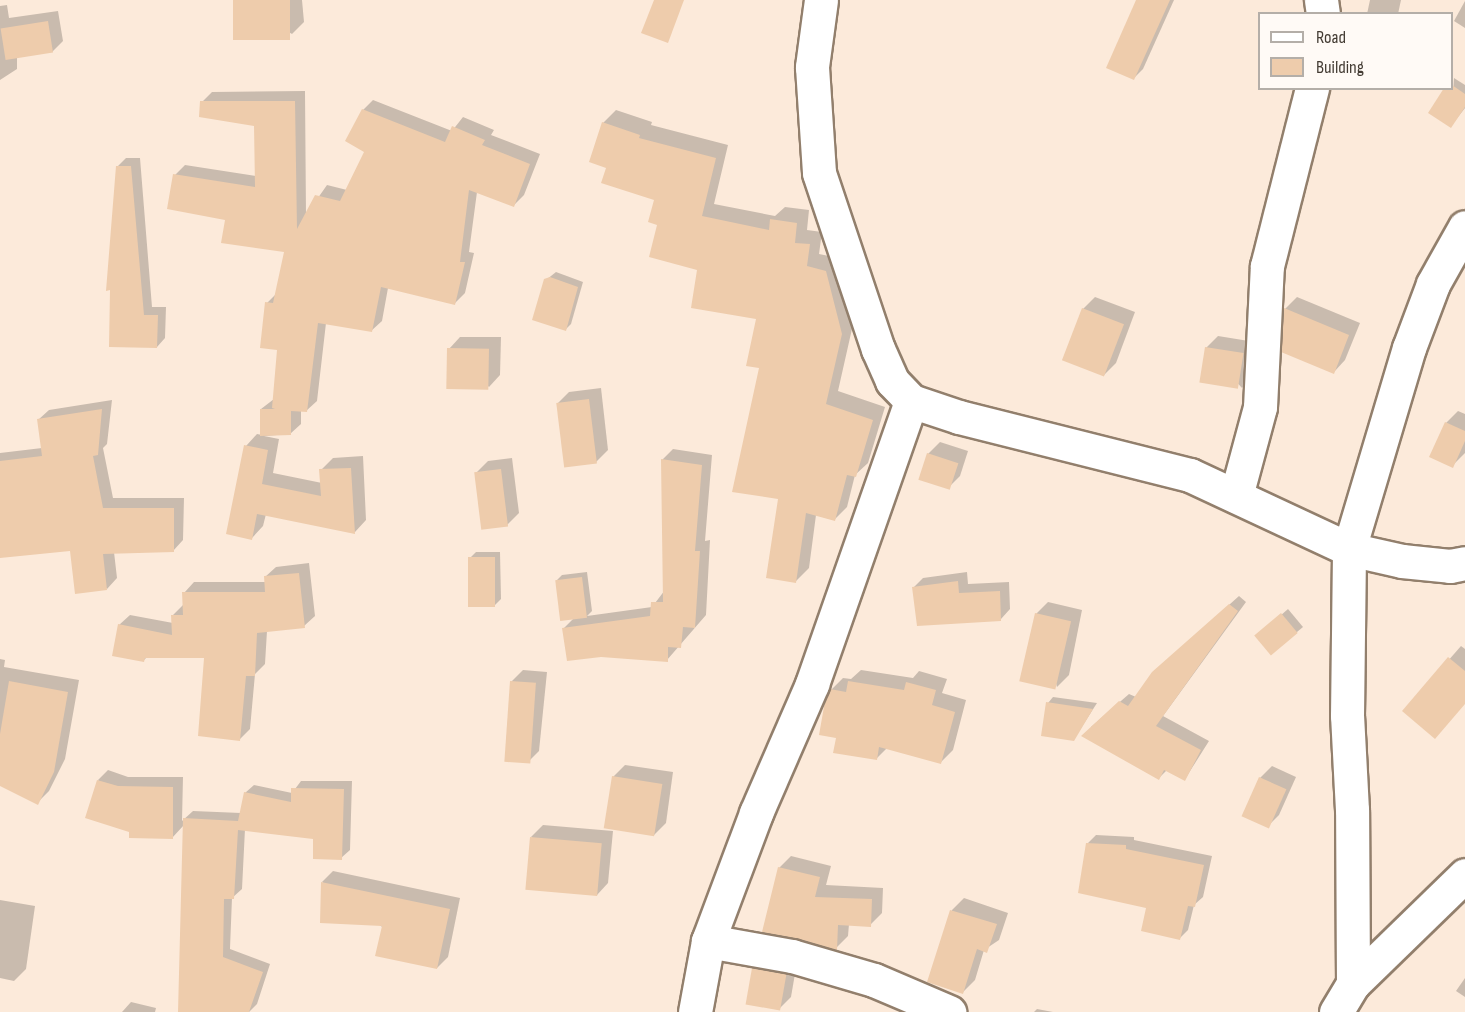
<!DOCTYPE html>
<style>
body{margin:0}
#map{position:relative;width:1465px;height:1012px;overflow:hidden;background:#fceada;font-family:"Sofia Sans Condensed",sans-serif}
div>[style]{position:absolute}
.shadow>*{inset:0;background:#0003}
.building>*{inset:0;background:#eeccac;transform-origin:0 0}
.roads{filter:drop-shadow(2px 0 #927f6c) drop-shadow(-2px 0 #927f6c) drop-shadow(0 2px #927f6c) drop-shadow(0 -2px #927f6c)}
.minor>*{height:33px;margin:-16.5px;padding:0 16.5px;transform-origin:16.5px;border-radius:16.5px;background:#fff}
span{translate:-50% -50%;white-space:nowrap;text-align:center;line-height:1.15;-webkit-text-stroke:5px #fffaf6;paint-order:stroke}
.legend{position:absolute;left:1258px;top:12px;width:195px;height:78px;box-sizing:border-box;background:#fffaf6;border:2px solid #b4aea8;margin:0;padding:8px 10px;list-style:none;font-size:18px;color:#433b33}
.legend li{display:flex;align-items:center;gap:12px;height:30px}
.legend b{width:30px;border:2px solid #b4aea8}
</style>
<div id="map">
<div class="shadow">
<i style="clip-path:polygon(235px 0,302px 0,304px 22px,292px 34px)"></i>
<i style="clip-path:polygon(1138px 0,1174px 0,1143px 69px,1134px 78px)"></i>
<i style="clip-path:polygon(1370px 0,1401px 0,1398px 14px,1367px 14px)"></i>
<i style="clip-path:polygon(1465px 1px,1465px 28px,1454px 21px)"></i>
<i style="clip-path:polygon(7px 5px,9px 18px,58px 11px,63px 41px,52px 52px,17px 56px,17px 69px,0 80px,0 6px)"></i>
<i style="clip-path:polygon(1454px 78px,1465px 85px,1465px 108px,1451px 126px)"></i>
<i style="clip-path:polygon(305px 91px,306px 215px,327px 185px,347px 190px,366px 151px,363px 110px,373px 100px,452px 131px,463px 117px,494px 130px,491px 135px,540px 154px,524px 195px,514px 205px,477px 192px,469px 252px,474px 253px,465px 293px,455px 303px,388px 288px,382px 321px,371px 331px,326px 323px,317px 401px,306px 411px,301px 410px,301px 424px,290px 434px,264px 436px,279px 439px,273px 473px,322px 483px,321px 470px,333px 458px,363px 456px,366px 520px,355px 532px,266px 514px,263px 526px,252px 538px,246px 446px,257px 434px,262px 435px,261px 409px,274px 399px,279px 348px,267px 303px,277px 293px,286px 251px,227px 219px,175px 175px,185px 165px,256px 176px,256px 124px,202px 102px,212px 92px)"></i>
<i style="clip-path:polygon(616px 110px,652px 122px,651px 125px,728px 145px,714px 204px,775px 216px,785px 207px,809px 210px,807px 230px,822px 232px,819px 254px,839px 258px,854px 320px,838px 391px,885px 407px,868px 463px,855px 475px,847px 507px,834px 520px,816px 515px,809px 568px,796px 581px,760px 367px,758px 318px,699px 269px,659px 224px,656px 199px,608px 167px,603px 123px)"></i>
<i style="clip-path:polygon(126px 158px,140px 158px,152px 307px,166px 307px,165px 338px,157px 347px,111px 346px,118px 166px)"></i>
<i style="clip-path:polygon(556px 272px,583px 282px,571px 324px,565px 330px,546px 280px)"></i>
<i style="clip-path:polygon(1095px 297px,1135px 312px,1116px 363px,1104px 375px,1083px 309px)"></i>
<i style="clip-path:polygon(1297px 297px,1360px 323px,1345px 360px,1334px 372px,1285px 309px)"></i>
<i style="clip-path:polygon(1218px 336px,1255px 342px,1253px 376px,1242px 388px,1206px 348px)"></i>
<i style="clip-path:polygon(460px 337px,501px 337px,500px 375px,489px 387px,449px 349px)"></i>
<i style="clip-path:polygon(601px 388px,608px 450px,596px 462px,557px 404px,569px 392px)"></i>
<i style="clip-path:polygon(112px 400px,107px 444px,103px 448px,113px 498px,184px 498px,183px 540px,173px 551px,114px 552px,117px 578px,107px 589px,71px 549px,0 557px,0 453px,42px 448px,38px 420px,49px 410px)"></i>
<i style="clip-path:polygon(1458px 411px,1465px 414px,1465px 453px,1452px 466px,1446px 423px)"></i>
<i style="clip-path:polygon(940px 442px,968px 451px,960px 476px,948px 488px,928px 454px)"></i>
<i style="clip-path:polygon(673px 449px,712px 455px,705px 541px,710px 540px,706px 615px,667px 660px,564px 628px,574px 618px,556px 581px,562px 575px,587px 572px,592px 611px,587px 616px,652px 607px,665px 590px,662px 460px)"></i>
<i style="clip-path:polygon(512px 458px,519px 513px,507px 525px,476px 473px,488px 461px)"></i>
<i style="clip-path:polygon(476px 552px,500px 552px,501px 599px,495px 605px,470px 558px)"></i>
<i style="clip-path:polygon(309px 563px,315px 616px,304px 626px,267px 631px,265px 664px,255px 674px,250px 729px,240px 739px,206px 657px,147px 657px,144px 660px,119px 625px,130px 615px,173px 623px,173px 615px,184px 604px,184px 593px,194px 582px,266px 582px,265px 577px,276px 567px)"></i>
<i style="clip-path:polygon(967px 572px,968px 584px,1009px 582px,1010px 609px,1001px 619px,913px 588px,923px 578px)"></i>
<i style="clip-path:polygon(1239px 596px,1246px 602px,1163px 716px,1209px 741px,1185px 779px,1167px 770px,1159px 778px,1091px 727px,1129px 694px,1136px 697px,1163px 664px)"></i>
<i style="clip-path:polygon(1048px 602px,1082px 610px,1069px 675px,1057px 687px,1036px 614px)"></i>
<i style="clip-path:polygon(1288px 609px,1303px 627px,1297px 632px,1263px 631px)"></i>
<i style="clip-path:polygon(1461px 646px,1465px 649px,1465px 703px,1404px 711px)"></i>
<i style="clip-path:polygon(0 659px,5px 660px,4px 667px,79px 680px,65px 759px,49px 791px,37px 803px,0 784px)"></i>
<i style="clip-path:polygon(523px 670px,547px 672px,539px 751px,527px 763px,511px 682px)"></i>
<i style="clip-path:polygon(861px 670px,913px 678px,919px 671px,947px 679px,942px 693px,966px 700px,953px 750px,941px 762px,887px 748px,877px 758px,837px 737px,831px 690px,843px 678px,851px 679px)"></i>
<i style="clip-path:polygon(1053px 697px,1097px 703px,1074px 739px,1048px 703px)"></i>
<i style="clip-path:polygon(625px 765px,673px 772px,666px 823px,654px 835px,613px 777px)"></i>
<i style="clip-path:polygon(1272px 766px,1296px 777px,1279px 815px,1267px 827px,1260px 778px)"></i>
<i style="clip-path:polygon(108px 770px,128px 777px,183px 777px,182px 821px,193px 811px,241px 813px,245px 793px,254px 785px,292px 793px,301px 781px,352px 781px,350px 850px,341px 858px,314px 838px,245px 829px,242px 889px,232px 898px,230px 949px,270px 964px,257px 1004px,249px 1012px,181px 990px,184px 825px,172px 838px,131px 831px,98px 780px)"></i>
<i style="clip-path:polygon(543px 825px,613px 831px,608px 883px,597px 895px,531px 837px)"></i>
<i style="clip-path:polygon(1096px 835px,1134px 837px,1134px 840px,1212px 856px,1203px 897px,1194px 905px,1188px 930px,1180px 938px,1087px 844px)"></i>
<i style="clip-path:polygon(791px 856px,831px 866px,826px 885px,883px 888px,882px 913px,870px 925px,849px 924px,848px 936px,836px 948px,779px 868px)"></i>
<i style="clip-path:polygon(333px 871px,460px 898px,448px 957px,437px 968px,322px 882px)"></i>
<i style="clip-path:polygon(964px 898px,1008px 913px,999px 940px,984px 950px,975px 980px,963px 992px,929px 981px,952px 910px)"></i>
<i style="clip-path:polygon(0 900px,35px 906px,26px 969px,14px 981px,0 978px)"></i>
<i style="clip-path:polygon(765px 957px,797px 962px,791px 997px,779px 1009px,754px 969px)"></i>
<i style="clip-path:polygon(1465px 978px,1465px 997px,1456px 991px)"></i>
<i style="clip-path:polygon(131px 1002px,156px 1008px,155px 1012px,122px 1012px)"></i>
<i style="clip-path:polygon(1037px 1009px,1053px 1012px,1034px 1012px)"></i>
</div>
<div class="building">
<i style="left:233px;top:0;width:57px;height:40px"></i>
<i style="clip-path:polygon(654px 0,684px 0,668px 43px,641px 33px)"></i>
<i style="clip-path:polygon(1136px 0,1170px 0,1134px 80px,1106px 68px)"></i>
<i style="left:48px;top:21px;width:32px;height:48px;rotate:81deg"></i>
<i style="clip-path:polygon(1452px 85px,1465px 94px,1465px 107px,1451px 128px,1428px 113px,1444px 88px)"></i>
<i style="clip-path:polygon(200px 101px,295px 101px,297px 229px,315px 195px,340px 201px,364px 152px,345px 141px,362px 109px,445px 142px,452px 126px,485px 140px,482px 145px,530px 164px,514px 207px,469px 190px,460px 262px,465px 262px,455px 305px,381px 287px,372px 332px,318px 323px,307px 412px,291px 411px,291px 435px,260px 436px,260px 409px,275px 409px,272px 408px,277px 350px,260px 348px,265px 302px,273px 303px,284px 252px,221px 243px,225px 220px,167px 209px,173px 174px,255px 187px,254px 126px,199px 117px)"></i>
<i style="clip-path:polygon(602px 122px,640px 135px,639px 138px,716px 158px,702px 216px,769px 230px,770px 219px,797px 223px,795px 243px,810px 244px,807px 266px,826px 271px,842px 334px,826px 404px,873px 420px,856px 477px,847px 475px,835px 521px,806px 513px,796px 583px,766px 578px,778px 499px,732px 492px,759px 368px,746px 366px,756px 319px,691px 308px,697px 270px,649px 257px,657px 225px,648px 222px,654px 200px,601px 183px,606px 168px,589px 162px)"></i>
<i style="clip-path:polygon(116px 166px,131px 166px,144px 315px,158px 315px,157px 348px,109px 347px,110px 290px,106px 291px)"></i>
<i style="clip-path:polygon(550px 277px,578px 287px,566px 331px,532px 320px,544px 279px)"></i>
<i style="left:1082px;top:308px;width:45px;height:56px;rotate:21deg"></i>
<i style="clip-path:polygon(1284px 308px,1349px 335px,1334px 374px,1281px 352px)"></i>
<i style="left:1205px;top:347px;width:39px;height:36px;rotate:9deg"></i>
<i style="left:447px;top:348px;width:42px;height:41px;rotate:1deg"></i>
<i style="left:589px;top:399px;width:65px;height:33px;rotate:83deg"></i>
<i style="clip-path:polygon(102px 409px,98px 455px,93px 456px,103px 508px,174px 508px,174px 552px,103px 554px,107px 590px,75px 594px,70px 551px,0 558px,0 461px,42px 456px,37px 419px)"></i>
<i style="clip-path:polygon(1445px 422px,1465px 431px,1465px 441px,1453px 468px,1429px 457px)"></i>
<i style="clip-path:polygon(244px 445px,268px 450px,262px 484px,321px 496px,319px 469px,351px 468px,355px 534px,257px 514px,252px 540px,226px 534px)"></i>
<i style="left:927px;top:453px;width:33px;height:28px;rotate:18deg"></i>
<i style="clip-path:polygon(661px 459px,702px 465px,695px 551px,700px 551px,695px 628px,683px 627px,681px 648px,668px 647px,668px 662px,601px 657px,567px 661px,562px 628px,650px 616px,651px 602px,663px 602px)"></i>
<i style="left:501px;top:469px;width:58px;height:27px;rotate:83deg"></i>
<i style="left:468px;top:557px;width:27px;height:50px"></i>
<i style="clip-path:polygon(299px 573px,305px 628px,257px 633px,255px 676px,246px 676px,240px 741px,198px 736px,204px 658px,145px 658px,144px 662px,112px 656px,118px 624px,172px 635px,171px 615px,183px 615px,182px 592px,265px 592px,264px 576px)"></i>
<i style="left:582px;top:577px;width:41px;height:27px;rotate:83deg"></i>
<i style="clip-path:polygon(958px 581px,959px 593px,1000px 591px,1001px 621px,917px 626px,912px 587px)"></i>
<i style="clip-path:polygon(1229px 604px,1238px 611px,1156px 726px,1201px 750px,1185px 781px,1164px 770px,1159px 780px,1081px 736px,1119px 701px,1128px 706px,1152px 672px)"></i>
<i style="left:1035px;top:613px;width:37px;height:70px;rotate:13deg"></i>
<i style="left:1281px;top:613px;width:26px;height:35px;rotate:50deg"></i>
<i style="clip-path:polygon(1448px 657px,1465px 671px,1465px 704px,1435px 739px,1402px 711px)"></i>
<i style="clip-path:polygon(9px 681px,68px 692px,54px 772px,38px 805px,0 786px,0 734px)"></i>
<i style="left:510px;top:681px;width:26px;height:81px;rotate:4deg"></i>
<i style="clip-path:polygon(848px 681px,904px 690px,906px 682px,936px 690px,932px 705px,955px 712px,941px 764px,879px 747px,877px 760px,833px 753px,836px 738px,819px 735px,825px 701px,830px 689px,846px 692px)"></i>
<i style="clip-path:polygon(1046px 702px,1093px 709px,1074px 741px,1041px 736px)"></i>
<i style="left:612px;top:776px;width:51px;height:53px;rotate:9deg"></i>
<i style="left:1259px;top:777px;width:30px;height:43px;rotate:24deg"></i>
<i style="clip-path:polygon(97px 780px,118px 786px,173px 787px,173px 839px,129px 838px,129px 832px,85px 818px)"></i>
<i style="clip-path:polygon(291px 788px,344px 789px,342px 860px,313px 859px,313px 839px,238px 830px,234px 899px,224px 899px,223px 957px,263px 972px,249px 1012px,178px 1012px,183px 818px,238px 821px,244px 792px,291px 802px)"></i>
<i style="left:530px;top:837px;width:72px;height:53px;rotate:5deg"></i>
<i style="clip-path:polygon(1086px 843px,1126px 845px,1126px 849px,1204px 865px,1195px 907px,1188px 906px,1180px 940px,1141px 931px,1146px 908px,1078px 893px)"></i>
<i style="clip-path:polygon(778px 867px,820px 877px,815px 897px,872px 899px,871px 927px,838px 925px,837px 950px,762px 932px)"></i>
<i style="clip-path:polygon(321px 882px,450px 909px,437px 969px,375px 956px,382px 926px,320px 923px)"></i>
<i style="clip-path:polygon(950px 910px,997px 924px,987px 953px,977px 949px,963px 994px,927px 982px)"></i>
<i style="left:752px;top:968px;width:35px;height:37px;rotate:10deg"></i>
</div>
<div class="roads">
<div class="minor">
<i style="left:821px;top:0;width:68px;rotate:97.7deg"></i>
<i style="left:812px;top:67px;width:106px;rotate:86.2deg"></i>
<i style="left:819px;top:173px;width:186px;rotate:71.5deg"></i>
<i style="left:878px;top:349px;width:35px;rotate:66deg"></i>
<i style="left:892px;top:381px;width:28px;rotate:46deg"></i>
<i style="left:911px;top:401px;width:51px;rotate:18.4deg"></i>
<i style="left:959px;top:417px;width:238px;rotate:14.1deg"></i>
<i style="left:1190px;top:475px;width:175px;rotate:25deg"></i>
<i style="left:1349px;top:549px;width:54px;rotate:12.8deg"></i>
<i style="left:1402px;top:561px;width:48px;rotate:5.9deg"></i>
<i style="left:1450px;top:566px;width:15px;rotate:-11deg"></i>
<i style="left:1321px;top:0;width:14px;rotate:82deg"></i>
<i style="left:1236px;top:496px;width:92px;rotate:-74.9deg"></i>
<i style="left:1260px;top:407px;width:141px;rotate:-87.2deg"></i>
<i style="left:1267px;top:266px;width:184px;rotate:-75.8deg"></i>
<i style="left:708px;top:941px;width:85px;rotate:10.1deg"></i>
<i style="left:792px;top:956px;width:85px;rotate:16.3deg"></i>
<i style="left:874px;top:980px;width:82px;rotate:23.1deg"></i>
<i style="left:1353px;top:984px;width:174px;rotate:-90.3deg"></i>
<i style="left:1352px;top:810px;width:94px;rotate:-93deg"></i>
<i style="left:1347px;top:716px;width:167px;rotate:-89.3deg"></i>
<i style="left:1349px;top:549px;width:210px;rotate:-73.4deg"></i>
<i style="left:1409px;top:348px;width:68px;rotate:-69.4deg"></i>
<i style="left:1433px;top:284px;width:65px;rotate:-60.7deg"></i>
<i style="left:695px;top:1012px;width:72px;rotate:-79.6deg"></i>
<i style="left:708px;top:941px;width:137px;rotate:-69.4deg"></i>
<i style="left:756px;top:813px;width:141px;rotate:-66.5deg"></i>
<i style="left:812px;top:684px;width:300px;rotate:-70.7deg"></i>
<i style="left:1336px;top:1012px;width:33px;rotate:-59deg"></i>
<i style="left:1353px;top:984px;width:156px;rotate:-44.2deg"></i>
</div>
</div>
<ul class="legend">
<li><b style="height:8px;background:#fff"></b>Road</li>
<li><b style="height:16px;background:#eeccac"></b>Building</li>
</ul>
</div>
